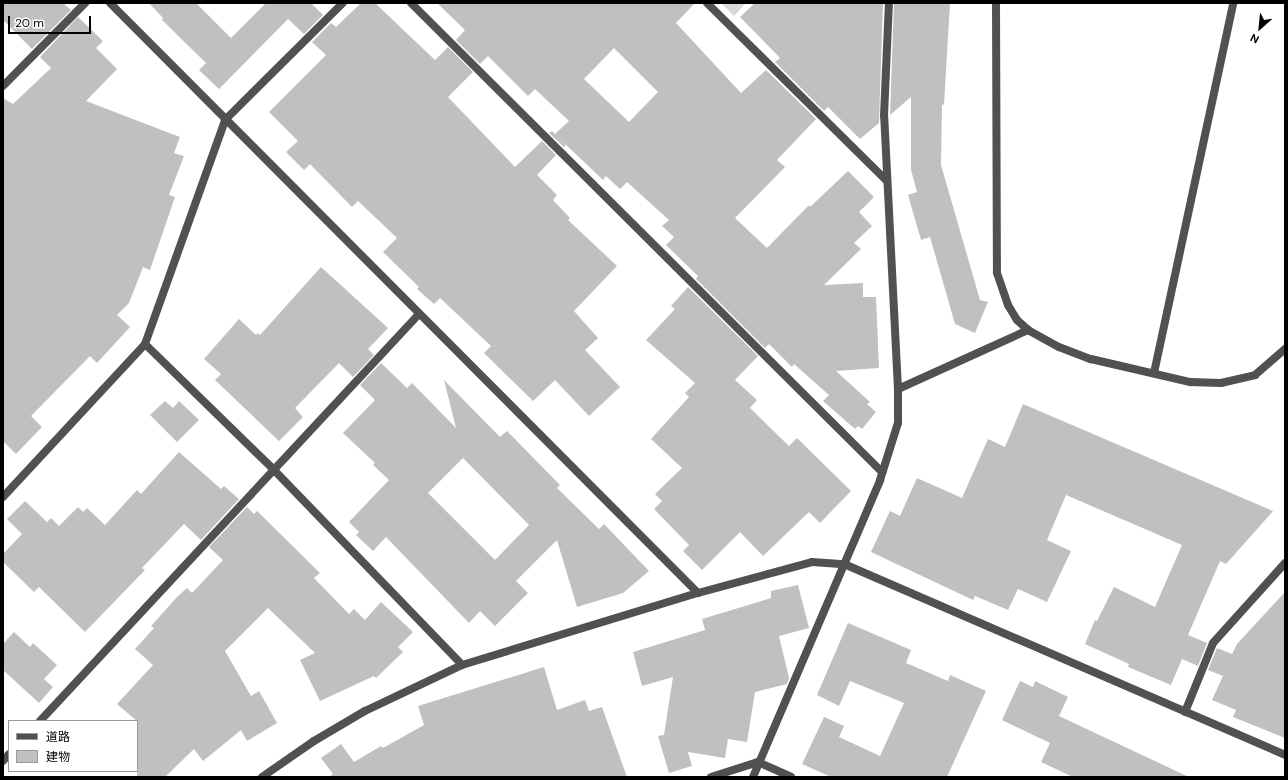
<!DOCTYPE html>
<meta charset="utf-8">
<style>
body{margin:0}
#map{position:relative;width:1288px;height:780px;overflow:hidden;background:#fff;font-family:"DM Sans","Noto Sans JP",sans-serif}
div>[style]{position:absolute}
.green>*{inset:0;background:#d8d8d8}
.building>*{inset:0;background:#c0c0c0}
.service>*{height:8px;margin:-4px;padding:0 4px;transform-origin:4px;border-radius:4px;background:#515151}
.minor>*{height:8px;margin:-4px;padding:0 4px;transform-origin:4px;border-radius:4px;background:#515151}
.tertiary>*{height:8px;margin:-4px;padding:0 4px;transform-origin:4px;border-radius:4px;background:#515151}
span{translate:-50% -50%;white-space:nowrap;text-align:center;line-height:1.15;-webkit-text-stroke:3px #fff;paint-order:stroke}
.frame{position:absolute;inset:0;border:4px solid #000;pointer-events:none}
.legend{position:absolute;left:8px;top:720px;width:130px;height:52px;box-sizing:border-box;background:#fff;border:1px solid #999;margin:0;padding:5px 7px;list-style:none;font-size:12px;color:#000}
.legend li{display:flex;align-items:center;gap:8px;height:20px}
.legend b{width:20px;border:1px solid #999}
.north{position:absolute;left:1240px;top:8px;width:40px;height:40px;-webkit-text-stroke:3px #fff;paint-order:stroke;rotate:207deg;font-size:11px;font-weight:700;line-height:16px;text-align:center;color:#000}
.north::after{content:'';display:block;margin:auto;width:14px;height:18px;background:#000;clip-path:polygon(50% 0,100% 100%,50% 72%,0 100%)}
.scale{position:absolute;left:8px;top:16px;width:83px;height:18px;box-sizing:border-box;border:2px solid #000;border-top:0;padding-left:5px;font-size:12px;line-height:14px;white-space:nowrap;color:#000;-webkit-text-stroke:3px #fff;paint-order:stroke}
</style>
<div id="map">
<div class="green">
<i style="clip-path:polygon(721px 3px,746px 3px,734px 16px)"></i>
</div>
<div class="building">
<i style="clip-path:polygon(3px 3px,63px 3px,71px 10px,32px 49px,3px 20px)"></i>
<i style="clip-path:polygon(149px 3px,196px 3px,231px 38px,266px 3px,311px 3px,323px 15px,304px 34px,288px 19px,219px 89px,199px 70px,206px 63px,162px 20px,163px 18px)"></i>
<i style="clip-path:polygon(361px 3px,375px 3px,435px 60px,448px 47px,473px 72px,448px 97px,515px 167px,542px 141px,556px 155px,537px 175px,557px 195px,553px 200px,570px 218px,568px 220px,617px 266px,574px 311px,598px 338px,585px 350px,620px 387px,589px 416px,555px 380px,533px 401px,484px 353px,491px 346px,440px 298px,434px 304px,417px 289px,419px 287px,383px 252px,397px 238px,358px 201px,352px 207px,310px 164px,304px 170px,286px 152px,298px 141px,269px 112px,326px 55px,312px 42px,331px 23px,336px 27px)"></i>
<i style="clip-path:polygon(evenodd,437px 3px,695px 3px,676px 23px,741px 93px,766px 70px,816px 119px,777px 160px,785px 167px,735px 218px,767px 248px,809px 205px,810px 207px,848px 171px,874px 197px,859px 212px,872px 226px,854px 243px,861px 249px,824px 285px,863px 283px,863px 297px,876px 297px,879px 368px,836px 371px,870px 402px,867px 404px,876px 412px,862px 429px,858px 426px,855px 429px,823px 401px,829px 395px,794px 364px,792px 367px,769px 344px,765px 348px,696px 279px,698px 276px,666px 245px,674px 237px,662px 226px,669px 220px,627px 182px,620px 189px,606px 176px,603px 180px,559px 138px,566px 145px,564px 147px,549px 133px,552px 131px,555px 134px,569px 121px,535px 89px,528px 96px,488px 56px,480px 64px,456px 40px,465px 30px,437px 3px,614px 48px,658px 92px,629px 122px,584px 79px,614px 48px)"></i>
<i style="clip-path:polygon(755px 3px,883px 3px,879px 123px,860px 139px,828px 107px,824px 111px,775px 62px,780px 58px,740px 17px)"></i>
<i style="clip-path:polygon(894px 3px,950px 3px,944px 105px,942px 104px,941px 165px,980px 300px,988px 302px,975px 333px,955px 324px,930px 237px,921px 240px,908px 195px,917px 192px,911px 170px,911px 97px,890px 115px)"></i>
<i style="clip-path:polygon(78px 17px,103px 41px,96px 48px,117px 69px,86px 101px,180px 137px,174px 153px,184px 156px,169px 195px,175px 197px,150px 270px,143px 267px,129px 303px,117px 315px,130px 327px,97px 363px,90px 356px,31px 416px,42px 427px,16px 454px,3px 441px,3px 98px,13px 104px,51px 68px,40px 57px)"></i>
<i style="clip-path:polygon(321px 267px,388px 328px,368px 349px,374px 355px,353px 377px,339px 363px,295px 408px,303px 417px,279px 441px,215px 380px,221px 374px,204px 359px,239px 319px,256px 335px,258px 333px,260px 335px)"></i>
<i style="clip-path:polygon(688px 287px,758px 356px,735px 380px,757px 400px,750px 408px,789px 446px,797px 438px,851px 491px,820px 523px,809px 512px,763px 556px,740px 532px,702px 570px,683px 551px,689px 545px,654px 509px,662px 501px,655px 494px,682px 468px,651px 439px,689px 397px,685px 393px,695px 383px,646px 340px,675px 309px,671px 306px)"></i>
<i style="clip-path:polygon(evenodd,381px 363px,407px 388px,412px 383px,456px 428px,444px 380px,500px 437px,507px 431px,560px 485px,557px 488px,599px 529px,604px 524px,649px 571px,623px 593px,577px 607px,557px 540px,516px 581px,528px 593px,495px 626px,480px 611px,469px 623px,386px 537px,373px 551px,356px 535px,359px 532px,349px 522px,389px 480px,373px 465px,375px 463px,343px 433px,375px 400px,360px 385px,381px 363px,463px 458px,529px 525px,495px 560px,428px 493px,463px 458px)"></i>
<i style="clip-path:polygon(165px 401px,173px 408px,179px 401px,199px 420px,177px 442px,150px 415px)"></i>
<i style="clip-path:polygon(1023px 404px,1273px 511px,1226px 564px,1220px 561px,1188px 635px,1207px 643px,1198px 666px,1182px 659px,1171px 685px,1128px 667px,1129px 664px,1085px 644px,1095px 620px,1097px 621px,1114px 587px,1155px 607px,1182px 545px,1066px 495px,1047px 540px,1071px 551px,1047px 602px,1018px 589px,1008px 610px,975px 596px,973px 600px,871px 552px,890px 511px,900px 516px,917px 478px,962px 498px,988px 439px,1005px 447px)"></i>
<i style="clip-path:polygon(179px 452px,221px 489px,224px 486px,239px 499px,201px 540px,184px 524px,142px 568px,145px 570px,85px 632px,39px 587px,34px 592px,3px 562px,3px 554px,22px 534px,7px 519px,25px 501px,47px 522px,51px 518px,59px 526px,78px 507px,83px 512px,87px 508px,105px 525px,137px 490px,141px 494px)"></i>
<i style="clip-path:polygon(247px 507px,254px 514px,257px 511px,320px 573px,314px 578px,349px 614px,354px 609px,365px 620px,381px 602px,413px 632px,398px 647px,403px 652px,376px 678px,374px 676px,320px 701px,300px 660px,315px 653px,268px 608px,225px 651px,251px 696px,259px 691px,277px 723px,247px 741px,241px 730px,203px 761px,194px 749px,165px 777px,137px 777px,137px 721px,117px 704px,153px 665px,135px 649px,154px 628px,151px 626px,177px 597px,187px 588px,192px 593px,223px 560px,209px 547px)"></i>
<i style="clip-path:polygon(798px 585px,809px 628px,779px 636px,789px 678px,787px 684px,755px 692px,747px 742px,728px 739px,725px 758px,688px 752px,692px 766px,669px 773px,658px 736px,664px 735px,673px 677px,642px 686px,633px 652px,705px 630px,702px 619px,771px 598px,771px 591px)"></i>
<i style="clip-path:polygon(1285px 592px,1285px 738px,1233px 717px,1236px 710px,1212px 700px,1223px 676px,1208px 670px,1217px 648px,1232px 654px,1237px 644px)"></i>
<i style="clip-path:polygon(848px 623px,911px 650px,906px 663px,948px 681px,950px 675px,986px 691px,947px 777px,831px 777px,802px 764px,824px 717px,844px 726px,839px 737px,880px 756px,904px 703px,850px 681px,839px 706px,817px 695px)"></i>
<i style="clip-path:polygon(14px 632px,30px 647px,33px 643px,57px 665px,44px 679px,53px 687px,39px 703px,3px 670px,3px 644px)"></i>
<i style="clip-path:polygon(544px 667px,557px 710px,585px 700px,589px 711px,602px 707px,627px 777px,329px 777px,333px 774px,321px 758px,341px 744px,354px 762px,381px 746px,383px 748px,424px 725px,418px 706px)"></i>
<i style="clip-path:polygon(1020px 681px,1033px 687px,1035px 681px,1068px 697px,1059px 716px,1189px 777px,1073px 777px,1041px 762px,1050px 743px,1002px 720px)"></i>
</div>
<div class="service">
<i style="left:996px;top:3px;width:270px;rotate:89.8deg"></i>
<i style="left:997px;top:273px;width:34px;rotate:71deg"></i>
<i style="left:1008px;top:305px;width:17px;rotate:59deg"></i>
<i style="left:1017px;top:320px;width:15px;rotate:42deg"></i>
<i style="left:1028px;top:330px;width:35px;rotate:29deg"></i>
<i style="left:1059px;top:347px;width:34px;rotate:21deg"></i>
<i style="left:1091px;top:359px;width:102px;rotate:13.1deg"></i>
<i style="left:1190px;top:382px;width:31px;rotate:2deg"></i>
<i style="left:1221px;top:383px;width:35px;rotate:-13deg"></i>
<i style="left:1255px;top:375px;width:40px;rotate:-41deg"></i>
<i style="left:1154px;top:373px;width:378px;rotate:-77.9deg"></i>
<i style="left:898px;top:389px;width:143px;rotate:-24.4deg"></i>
</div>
<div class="minor">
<i style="left:110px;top:3px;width:833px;rotate:45.1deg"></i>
<i style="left:411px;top:3px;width:665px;rotate:44.88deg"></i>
<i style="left:707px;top:3px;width:252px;rotate:44.7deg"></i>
<i style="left:3px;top:86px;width:117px;rotate:-45.3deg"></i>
<i style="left:145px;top:344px;width:180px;rotate:44.3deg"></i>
<i style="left:274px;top:470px;width:271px;rotate:46deg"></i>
<i style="left:3px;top:497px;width:209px;rotate:-47.1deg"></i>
<i style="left:145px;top:344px;width:238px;rotate:-70.3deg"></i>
<i style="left:225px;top:120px;width:166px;rotate:-44.8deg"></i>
<i style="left:40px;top:721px;width:556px;rotate:-47.04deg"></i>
<i style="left:3px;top:761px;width:9px;rotate:-49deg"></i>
<i style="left:711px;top:777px;width:49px;rotate:-17.7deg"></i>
<i style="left:758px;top:762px;width:36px;rotate:24deg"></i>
<i style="left:753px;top:777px;width:323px;rotate:-66.8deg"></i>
<i style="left:880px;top:480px;width:60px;rotate:-72.5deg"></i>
<i style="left:898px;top:423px;width:34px;rotate:-90deg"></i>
<i style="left:898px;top:389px;width:273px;rotate:-92.9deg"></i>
<i style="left:884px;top:116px;width:113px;rotate:-87.5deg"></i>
</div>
<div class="tertiary">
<i style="left:1185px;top:712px;width:74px;rotate:-67.9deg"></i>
<i style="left:1213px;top:643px;width:108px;rotate:-48deg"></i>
<i style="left:262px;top:777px;width:63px;rotate:-34.7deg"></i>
<i style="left:314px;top:741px;width:59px;rotate:-30.5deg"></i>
<i style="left:365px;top:711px;width:107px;rotate:-25.4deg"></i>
<i style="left:462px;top:665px;width:247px;rotate:-17deg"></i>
<i style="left:698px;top:593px;width:118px;rotate:-15.2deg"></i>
<i style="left:812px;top:562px;width:32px;rotate:4deg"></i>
<i style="left:844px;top:564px;width:481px;rotate:23.4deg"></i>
</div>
<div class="frame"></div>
<ul class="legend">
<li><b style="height:5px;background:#515151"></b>道路</li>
<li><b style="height:11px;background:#c0c0c0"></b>建物</li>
</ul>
<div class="north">N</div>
<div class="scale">20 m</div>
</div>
